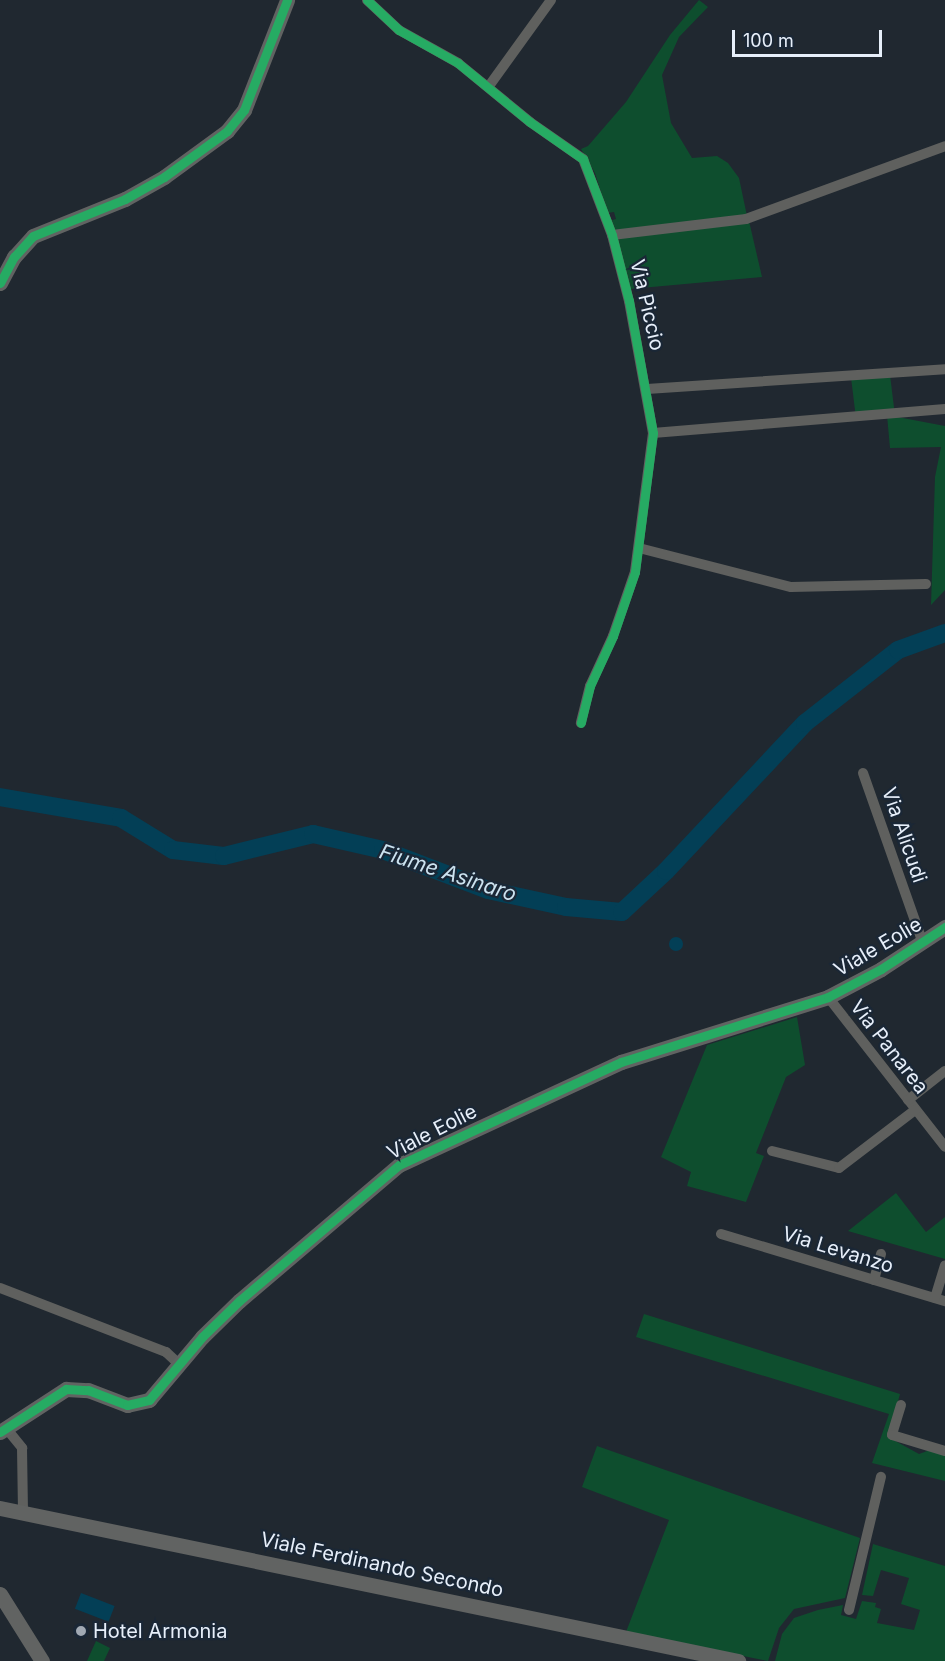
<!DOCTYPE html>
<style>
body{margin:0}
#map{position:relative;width:945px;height:1661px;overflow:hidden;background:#202830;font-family:Inter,sans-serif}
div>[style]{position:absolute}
.green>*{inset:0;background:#0e4e2e;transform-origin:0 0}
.water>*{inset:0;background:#033f56;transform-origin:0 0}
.round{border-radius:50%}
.river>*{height:18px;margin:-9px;padding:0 9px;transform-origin:9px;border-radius:9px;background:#033f56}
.street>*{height:10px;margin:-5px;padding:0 5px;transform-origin:5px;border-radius:5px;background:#5f605e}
.secondary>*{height:15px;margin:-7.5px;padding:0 7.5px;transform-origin:7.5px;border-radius:7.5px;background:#616362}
.cycleway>*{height:9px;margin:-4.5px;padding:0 4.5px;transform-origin:4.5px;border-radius:4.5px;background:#26ab63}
.dots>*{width:16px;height:16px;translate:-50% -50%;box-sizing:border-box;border:3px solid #1a2736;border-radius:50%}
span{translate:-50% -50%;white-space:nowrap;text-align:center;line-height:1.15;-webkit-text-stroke:4.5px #1a2736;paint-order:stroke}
.street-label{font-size:20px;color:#e7effa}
.poi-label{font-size:20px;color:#e7effa}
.left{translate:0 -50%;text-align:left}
.water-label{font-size:21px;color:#cce3f0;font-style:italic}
.scale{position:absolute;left:732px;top:30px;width:150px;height:27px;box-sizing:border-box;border:3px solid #e7effa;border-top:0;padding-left:8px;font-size:18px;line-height:21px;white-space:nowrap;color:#e7effa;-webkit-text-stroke:4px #1a2736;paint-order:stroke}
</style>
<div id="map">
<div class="green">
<i style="clip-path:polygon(699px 0,708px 7px,679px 37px,662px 75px,671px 123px,692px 158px,717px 156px,728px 163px,739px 178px,747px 216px,616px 230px,609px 221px,616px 219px,614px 212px,607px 213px,595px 173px,581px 149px,588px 146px,626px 102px,670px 35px)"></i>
<i style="clip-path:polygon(749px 221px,762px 277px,630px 289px,617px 241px,623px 236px)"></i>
<i style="left:890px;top:375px;width:34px;height:39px;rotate:83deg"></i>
<i style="clip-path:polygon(887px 415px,945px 426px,945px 590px,931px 605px,935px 477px,941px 447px,890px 448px)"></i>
<i style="clip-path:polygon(797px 1017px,805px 1065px,786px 1077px,756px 1153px,764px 1156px,746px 1202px,687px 1186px,691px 1172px,661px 1157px,707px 1045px)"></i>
<i style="clip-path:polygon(896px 1193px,926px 1232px,945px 1217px,945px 1259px,848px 1231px)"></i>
<i style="clip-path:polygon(644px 1314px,900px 1394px,888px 1437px,919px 1454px,930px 1450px,945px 1455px,945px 1481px,872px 1463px,889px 1414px,636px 1337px)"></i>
<i style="clip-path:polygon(597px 1446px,860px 1538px,845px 1598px,794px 1609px,779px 1628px,768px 1661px,626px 1632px,669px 1520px,582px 1487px)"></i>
<i style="clip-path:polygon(873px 1544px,945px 1566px,945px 1661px,775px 1661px,782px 1634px,794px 1618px,818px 1610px,843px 1605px,841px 1615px,856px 1619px,862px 1601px,876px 1603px,875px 1607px,881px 1609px,877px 1623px,914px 1630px,920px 1610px,901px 1604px,909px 1578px,881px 1570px,873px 1596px,862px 1595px)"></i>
<i style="clip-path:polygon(96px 1641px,110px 1648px,104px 1661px,87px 1661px)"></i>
</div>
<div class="water">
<i class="round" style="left:669px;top:937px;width:14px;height:14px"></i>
<i style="left:81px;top:1593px;width:36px;height:17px;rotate:21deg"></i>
</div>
<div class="river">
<i style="left:0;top:797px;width:123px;rotate:9.8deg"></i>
<i style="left:121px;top:818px;width:61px;rotate:31.6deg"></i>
<i style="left:173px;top:850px;width:51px;rotate:6.7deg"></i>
<i style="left:224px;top:856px;width:92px;rotate:-13.9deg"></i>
<i style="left:313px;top:834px;width:72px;rotate:12.9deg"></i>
<i style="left:383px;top:850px;width:112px;rotate:20.9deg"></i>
<i style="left:488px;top:890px;width:80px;rotate:12.3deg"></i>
<i style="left:566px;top:907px;width:56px;rotate:5.1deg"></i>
<i style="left:622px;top:912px;width:60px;rotate:-43deg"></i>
<i style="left:666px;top:871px;width:203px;rotate:-46.8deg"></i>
<i style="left:805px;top:723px;width:118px;rotate:-38.1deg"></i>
<i style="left:898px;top:650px;width:50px;rotate:-19.9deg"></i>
</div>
<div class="street">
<i style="left:367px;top:0;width:44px;rotate:43.2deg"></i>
<i style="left:399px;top:30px;width:68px;rotate:29.2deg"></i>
<i style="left:458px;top:63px;width:93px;rotate:39.3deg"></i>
<i style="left:530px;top:122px;width:65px;rotate:34.9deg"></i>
<i style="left:583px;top:159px;width:81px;rotate:69.1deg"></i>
<i style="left:612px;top:235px;width:68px;rotate:75.6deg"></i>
<i style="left:629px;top:301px;width:134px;rotate:79.7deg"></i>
<i style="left:653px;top:433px;width:140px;rotate:97.4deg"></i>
<i style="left:635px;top:572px;width:68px;rotate:109deg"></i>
<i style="left:613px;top:636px;width:55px;rotate:114.7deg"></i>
<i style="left:590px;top:686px;width:38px;rotate:104deg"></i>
<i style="left:489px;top:86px;width:106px;rotate:-54.2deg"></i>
<i style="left:612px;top:235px;width:135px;rotate:-6.8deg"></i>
<i style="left:746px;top:219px;width:212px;rotate:-20.1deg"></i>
<i style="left:647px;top:389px;width:299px;rotate:-3.8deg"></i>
<i style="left:653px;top:433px;width:293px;rotate:-4.7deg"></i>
<i style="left:639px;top:548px;width:157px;rotate:14.4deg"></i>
<i style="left:791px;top:587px;width:135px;rotate:-1.3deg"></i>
<i style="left:863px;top:773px;width:180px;rotate:70.6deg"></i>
<i style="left:828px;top:997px;width:190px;rotate:52deg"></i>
<i style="left:908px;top:1100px;width:47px;rotate:-38.1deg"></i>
<i style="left:772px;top:1151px;width:69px;rotate:14.2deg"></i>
<i style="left:839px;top:1168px;width:96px;rotate:-37.3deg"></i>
<i style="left:721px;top:1234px;width:234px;rotate:16.7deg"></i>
<i style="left:874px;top:1280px;width:27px;rotate:-75deg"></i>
<i style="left:0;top:1288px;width:178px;rotate:21.1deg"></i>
<i style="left:166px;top:1352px;width:18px;rotate:43deg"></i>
<i style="left:935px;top:1298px;width:34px;rotate:-73deg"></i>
<i style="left:901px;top:1405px;width:31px;rotate:107deg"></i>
<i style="left:892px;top:1435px;width:55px;rotate:16.8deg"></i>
<i style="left:6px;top:1428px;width:26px;rotate:51deg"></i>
<i style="left:22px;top:1448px;width:64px;rotate:89.1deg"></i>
<i style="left:849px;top:1610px;width:137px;rotate:-76.5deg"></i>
</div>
<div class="secondary">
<i style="left:0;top:283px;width:30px;rotate:-62deg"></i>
<i style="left:14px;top:257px;width:28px;rotate:-48deg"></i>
<i style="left:33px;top:236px;width:99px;rotate:-21.9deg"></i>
<i style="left:125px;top:199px;width:45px;rotate:-29.4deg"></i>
<i style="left:164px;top:177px;width:78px;rotate:-36.1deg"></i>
<i style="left:227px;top:131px;width:27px;rotate:-51deg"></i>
<i style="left:244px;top:110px;width:118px;rotate:-68.6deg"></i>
<i style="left:0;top:1432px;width:79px;rotate:-33.1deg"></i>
<i style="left:66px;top:1389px;width:22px;rotate:3deg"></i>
<i style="left:88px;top:1390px;width:42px;rotate:21deg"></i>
<i style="left:127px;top:1405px;width:23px;rotate:-13deg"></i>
<i style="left:149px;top:1400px;width:82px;rotate:-49.9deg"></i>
<i style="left:202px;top:1337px;width:52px;rotate:-44.2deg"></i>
<i style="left:239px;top:1301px;width:210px;rotate:-40.4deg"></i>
<i style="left:399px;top:1165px;width:245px;rotate:-24.9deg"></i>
<i style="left:621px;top:1062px;width:217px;rotate:-17.4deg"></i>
<i style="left:828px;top:997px;width:60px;rotate:-27.8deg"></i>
<i style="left:881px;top:969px;width:77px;rotate:-33.3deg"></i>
<i style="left:0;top:1508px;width:754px;rotate:11.71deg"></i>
<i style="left:0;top:1594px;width:79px;rotate:57.9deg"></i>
</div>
<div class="cycleway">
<i style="left:367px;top:0;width:44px;rotate:43.2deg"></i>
<i style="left:399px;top:30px;width:68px;rotate:29.2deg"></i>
<i style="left:458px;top:63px;width:93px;rotate:39.3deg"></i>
<i style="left:530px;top:122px;width:65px;rotate:34.9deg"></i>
<i style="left:583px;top:159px;width:81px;rotate:69.1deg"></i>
<i style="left:612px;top:235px;width:68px;rotate:75.6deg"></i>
<i style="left:629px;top:301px;width:134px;rotate:79.7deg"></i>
<i style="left:653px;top:433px;width:140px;rotate:97.4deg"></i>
<i style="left:635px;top:572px;width:68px;rotate:109deg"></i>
<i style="left:613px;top:636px;width:55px;rotate:114.7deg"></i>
<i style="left:590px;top:686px;width:38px;rotate:104deg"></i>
<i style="left:0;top:283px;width:30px;rotate:-62deg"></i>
<i style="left:14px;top:257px;width:28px;rotate:-48deg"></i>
<i style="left:33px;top:236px;width:99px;rotate:-21.9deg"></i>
<i style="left:125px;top:199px;width:45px;rotate:-29.4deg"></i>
<i style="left:164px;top:177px;width:78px;rotate:-36.1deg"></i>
<i style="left:227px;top:131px;width:27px;rotate:-51deg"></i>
<i style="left:244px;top:110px;width:118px;rotate:-68.6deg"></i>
<i style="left:0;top:1432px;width:79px;rotate:-33.1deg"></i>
<i style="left:66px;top:1389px;width:22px;rotate:3deg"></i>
<i style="left:88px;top:1390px;width:42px;rotate:21deg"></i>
<i style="left:127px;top:1405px;width:23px;rotate:-13deg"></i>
<i style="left:149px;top:1400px;width:82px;rotate:-49.9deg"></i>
<i style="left:202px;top:1337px;width:52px;rotate:-44.2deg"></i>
<i style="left:239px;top:1301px;width:210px;rotate:-40.4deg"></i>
<i style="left:399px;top:1165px;width:245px;rotate:-24.9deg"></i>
<i style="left:621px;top:1062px;width:217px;rotate:-17.4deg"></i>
<i style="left:828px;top:997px;width:60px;rotate:-27.8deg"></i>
<i style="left:881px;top:969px;width:77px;rotate:-33.3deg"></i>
</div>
<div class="dots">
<i style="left:81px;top:1631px;background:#a1a9b3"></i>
</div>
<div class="street-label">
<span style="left:647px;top:305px;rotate:77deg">Via Piccio</span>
<span style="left:904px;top:835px;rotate:71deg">Via Alicudi</span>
<span style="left:878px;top:947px;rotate:-30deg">Viale Eolie</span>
<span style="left:889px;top:1047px;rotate:52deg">Via Panarea</span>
<span style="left:432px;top:1132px;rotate:-27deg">Viale Eolie</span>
<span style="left:838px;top:1250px;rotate:17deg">Via Levanzo</span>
<span style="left:382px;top:1565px;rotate:12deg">Viale Ferdinando Secondo</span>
</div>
<div class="poi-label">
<span class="left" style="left:93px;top:1631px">Hotel Armonia</span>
</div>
<div class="water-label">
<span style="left:448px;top:873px;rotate:18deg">Fiume Asinaro</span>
</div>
<div class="scale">100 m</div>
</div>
